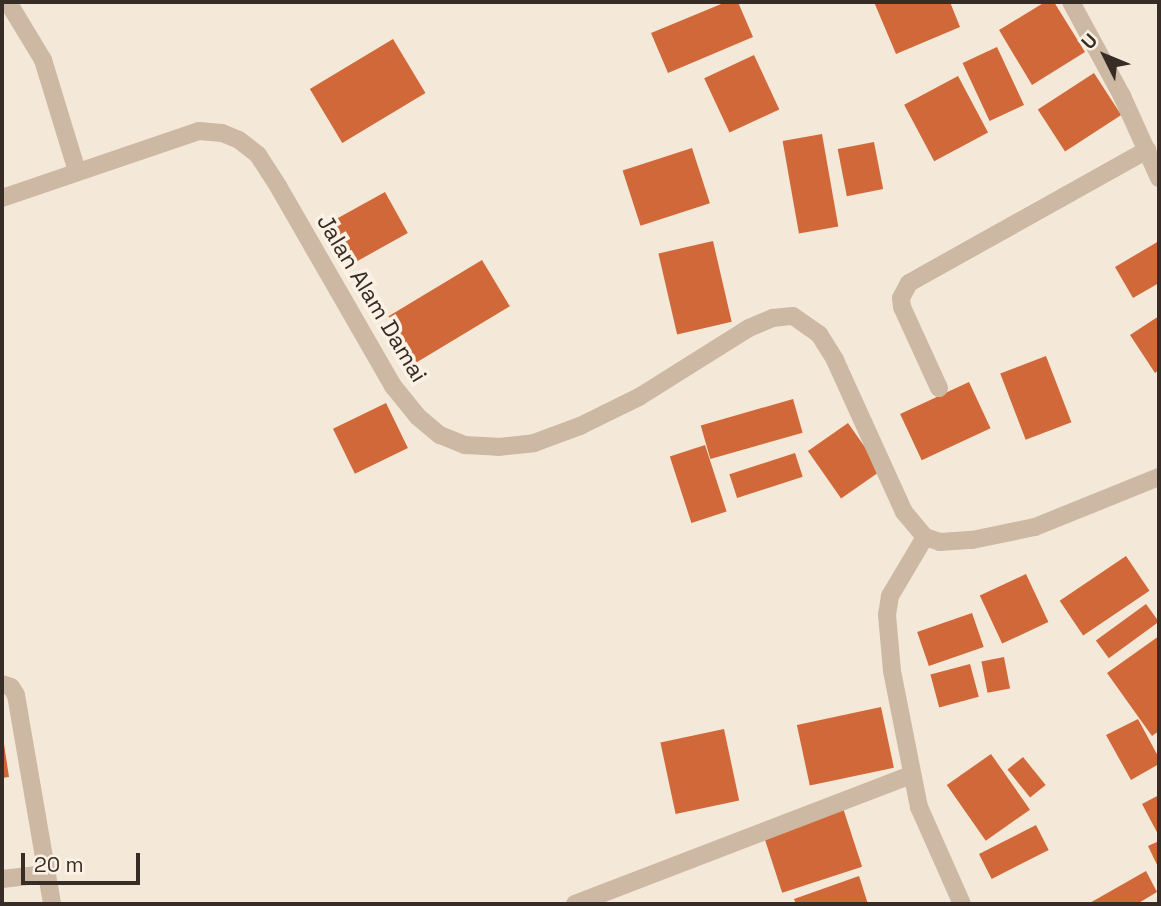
<!DOCTYPE html>
<style>
body{margin:0}
#map{position:relative;width:1161px;height:906px;overflow:hidden;background:#f4e9d8;font-family:"Space Grotesk",sans-serif}
div>[style]{position:absolute}
.building>*{inset:0;background:#d16839;transform-origin:0 0}
.street>*{height:18px;margin:-9px;padding:0 9px;transform-origin:9px;border-radius:9px;background:#cdb9a3}
span{translate:-50% -50%;white-space:nowrap;text-align:center;line-height:1.15;-webkit-text-stroke:7px #fbf2e5;paint-order:stroke}
.street-label{font-size:23px;color:#372c26}
.frame{position:absolute;inset:0;border:4px solid #372c26;pointer-events:none}
.north{position:absolute;left:1070px;top:21px;width:70px;height:70px;-webkit-text-stroke:5px #fbf2e5;paint-order:stroke;rotate:313deg;font-size:19px;font-weight:700;line-height:28px;text-align:center;color:#372c26}
.north::after{content:'';display:block;margin:auto;width:24px;height:32px;background:#372c26;clip-path:polygon(50% 0,100% 100%,50% 72%,0 100%)}
.scale{position:absolute;left:21px;top:853px;width:119px;height:32px;box-sizing:border-box;border:4px solid #372c26;border-top:0;padding-left:9px;font-size:21px;line-height:24px;white-space:nowrap;color:#372c26;-webkit-text-stroke:5px #fbf2e5;paint-order:stroke}
</style>
<div id="map">
<div class="building">
<i style="clip-path:polygon(726px 2px,738px 2px,753px 37px,668px 73px,651px 33px)"></i>
<i style="clip-path:polygon(874px 2px,950px 2px,960px 27px,896px 54px)"></i>
<i style="clip-path:polygon(1045px 2px,1054px 2px,1085px 52px,1032px 85px,999px 30px)"></i>
<i style="left:393px;top:39px;width:63px;height:97px;rotate:59deg"></i>
<i style="left:997px;top:47px;width:64px;height:38px;rotate:65deg"></i>
<i style="left:754px;top:55px;width:60px;height:55px;rotate:65deg"></i>
<i style="left:1094px;top:73px;width:50px;height:67px;rotate:57deg"></i>
<i style="left:958px;top:76px;width:64px;height:61px;rotate:62deg"></i>
<i style="left:822px;top:134px;width:94px;height:40px;rotate:80deg"></i>
<i style="left:874px;top:142px;width:48px;height:37px;rotate:79deg"></i>
<i style="left:692px;top:148px;width:58px;height:73px;rotate:72deg"></i>
<i style="left:385px;top:192px;width:47px;height:64px;rotate:61deg"></i>
<i style="left:713px;top:241px;width:83px;height:56px;rotate:77deg"></i>
<i style="clip-path:polygon(1159px 241px,1159px 283px,1133px 298px,1115px 267px)"></i>
<i style="left:482px;top:260px;width:54px;height:109px;rotate:59deg"></i>
<i style="clip-path:polygon(1159px 316px,1159px 370px,1155px 373px,1130px 335px)"></i>
<i style="left:1046px;top:356px;width:71px;height:49px;rotate:69deg"></i>
<i style="left:969px;top:382px;width:51px;height:76px;rotate:65deg"></i>
<i style="left:793px;top:399px;width:35px;height:96px;rotate:74deg"></i>
<i style="left:386px;top:403px;width:50px;height:59px;rotate:64deg"></i>
<i style="left:848px;top:423px;width:58px;height:49px;rotate:55deg"></i>
<i style="left:705px;top:445px;width:70px;height:37px;rotate:72deg"></i>
<i style="left:795px;top:453px;width:25px;height:69px;rotate:72deg"></i>
<i style="left:1126px;top:556px;width:42px;height:80px;rotate:56deg"></i>
<i style="left:1026px;top:574px;width:53px;height:51px;rotate:65deg"></i>
<i style="left:1146px;top:604px;width:22px;height:62px;rotate:54deg"></i>
<i style="left:972px;top:613px;width:36px;height:58px;rotate:71deg"></i>
<i style="clip-path:polygon(1159px 636px,1159px 731px,1152px 736px,1107px 673px)"></i>
<i style="left:1004px;top:657px;width:32px;height:23px;rotate:79deg"></i>
<i style="left:970px;top:664px;width:34px;height:41px;rotate:75deg"></i>
<i style="left:881px;top:707px;width:62px;height:86px;rotate:78deg"></i>
<i style="clip-path:polygon(1138px 719px,1159px 758px,1159px 764px,1131px 780px,1106px 735px)"></i>
<i style="left:724px;top:729px;width:73px;height:65px;rotate:78deg"></i>
<i style="clip-path:polygon(2px 731px,9px 777px,2px 778px)"></i>
<i style="left:991px;top:754px;width:68px;height:54px;rotate:55deg"></i>
<i style="left:1023px;top:757px;width:36px;height:20px;rotate:51deg"></i>
<i style="clip-path:polygon(1159px 795px,1159px 836px,1142px 804px)"></i>
<i style="left:842px;top:805px;width:65px;height:84px;rotate:72deg"></i>
<i style="left:1036px;top:825px;width:28px;height:64px;rotate:63deg"></i>
<i style="clip-path:polygon(1159px 841px,1159px 869px,1148px 846px)"></i>
<i style="clip-path:polygon(1146px 871px,1157px 892px,1137px 904px,1088px 904px)"></i>
<i style="clip-path:polygon(859px 876px,868px 904px,796px 904px,794px 899px)"></i>
</div>
<div class="street">
<i style="left:8px;top:2px;width:68px;rotate:58.9deg"></i>
<i style="left:43px;top:60px;width:116px;rotate:73deg"></i>
<i style="left:1071px;top:2px;width:107px;rotate:61.5deg"></i>
<i style="left:1122px;top:96px;width:90px;rotate:65.7deg"></i>
<i style="left:2px;top:198px;width:208px;rotate:-18.8deg"></i>
<i style="left:199px;top:131px;width:23px;rotate:5deg"></i>
<i style="left:222px;top:133px;width:18px;rotate:22deg"></i>
<i style="left:239px;top:140px;width:24px;rotate:38deg"></i>
<i style="left:258px;top:155px;width:37px;rotate:57deg"></i>
<i style="left:278px;top:186px;width:231px;rotate:60.1deg"></i>
<i style="left:393px;top:386px;width:38px;rotate:51deg"></i>
<i style="left:417px;top:416px;width:30px;rotate:40deg"></i>
<i style="left:440px;top:435px;width:27px;rotate:22deg"></i>
<i style="left:465px;top:445px;width:33px;rotate:3deg"></i>
<i style="left:498px;top:447px;width:36px;rotate:-6deg"></i>
<i style="left:534px;top:443px;width:49px;rotate:-20.3deg"></i>
<i style="left:580px;top:426px;width:66px;rotate:-26.2deg"></i>
<i style="left:639px;top:397px;width:130px;rotate:-32.1deg"></i>
<i style="left:749px;top:328px;width:26px;rotate:-23deg"></i>
<i style="left:773px;top:318px;width:20px;rotate:-6deg"></i>
<i style="left:793px;top:316px;width:32px;rotate:35deg"></i>
<i style="left:819px;top:334px;width:31px;rotate:58deg"></i>
<i style="left:835px;top:360px;width:167px;rotate:65.6deg"></i>
<i style="left:904px;top:512px;width:33px;rotate:50deg"></i>
<i style="left:925px;top:537px;width:16px;rotate:18deg"></i>
<i style="left:940px;top:542px;width:32px;rotate:-4deg"></i>
<i style="left:972px;top:540px;width:64px;rotate:-11.7deg"></i>
<i style="left:1035px;top:527px;width:134px;rotate:-22deg"></i>
<i style="left:939px;top:388px;width:89px;rotate:-114.6deg"></i>
<i style="left:902px;top:307px;width:9px;rotate:-96deg"></i>
<i style="left:901px;top:298px;width:17px;rotate:-62deg"></i>
<i style="left:909px;top:283px;width:273px;rotate:-29.2deg"></i>
<i style="left:925px;top:537px;width:69px;rotate:120.7deg"></i>
<i style="left:890px;top:596px;width:19px;rotate:99deg"></i>
<i style="left:887px;top:615px;width:56px;rotate:84.9deg"></i>
<i style="left:892px;top:671px;width:139px;rotate:78.8deg"></i>
<i style="left:919px;top:807px;width:106px;rotate:66.1deg"></i>
<i style="left:2px;top:684px;width:9px;rotate:18deg"></i>
<i style="left:11px;top:687px;width:9px;rotate:58deg"></i>
<i style="left:16px;top:695px;width:212px;rotate:80.2deg"></i>
<i style="left:2px;top:879px;width:44px;rotate:-6.5deg"></i>
<i style="left:575px;top:904px;width:360px;rotate:-21deg"></i>
</div>
<div class="street-label">
<span style="left:372px;top:298px;rotate:59deg">Jalan Alam Damai</span>
</div>
<div class="frame"></div>
<div class="north">U</div>
<div class="scale">20 m</div>
</div>
